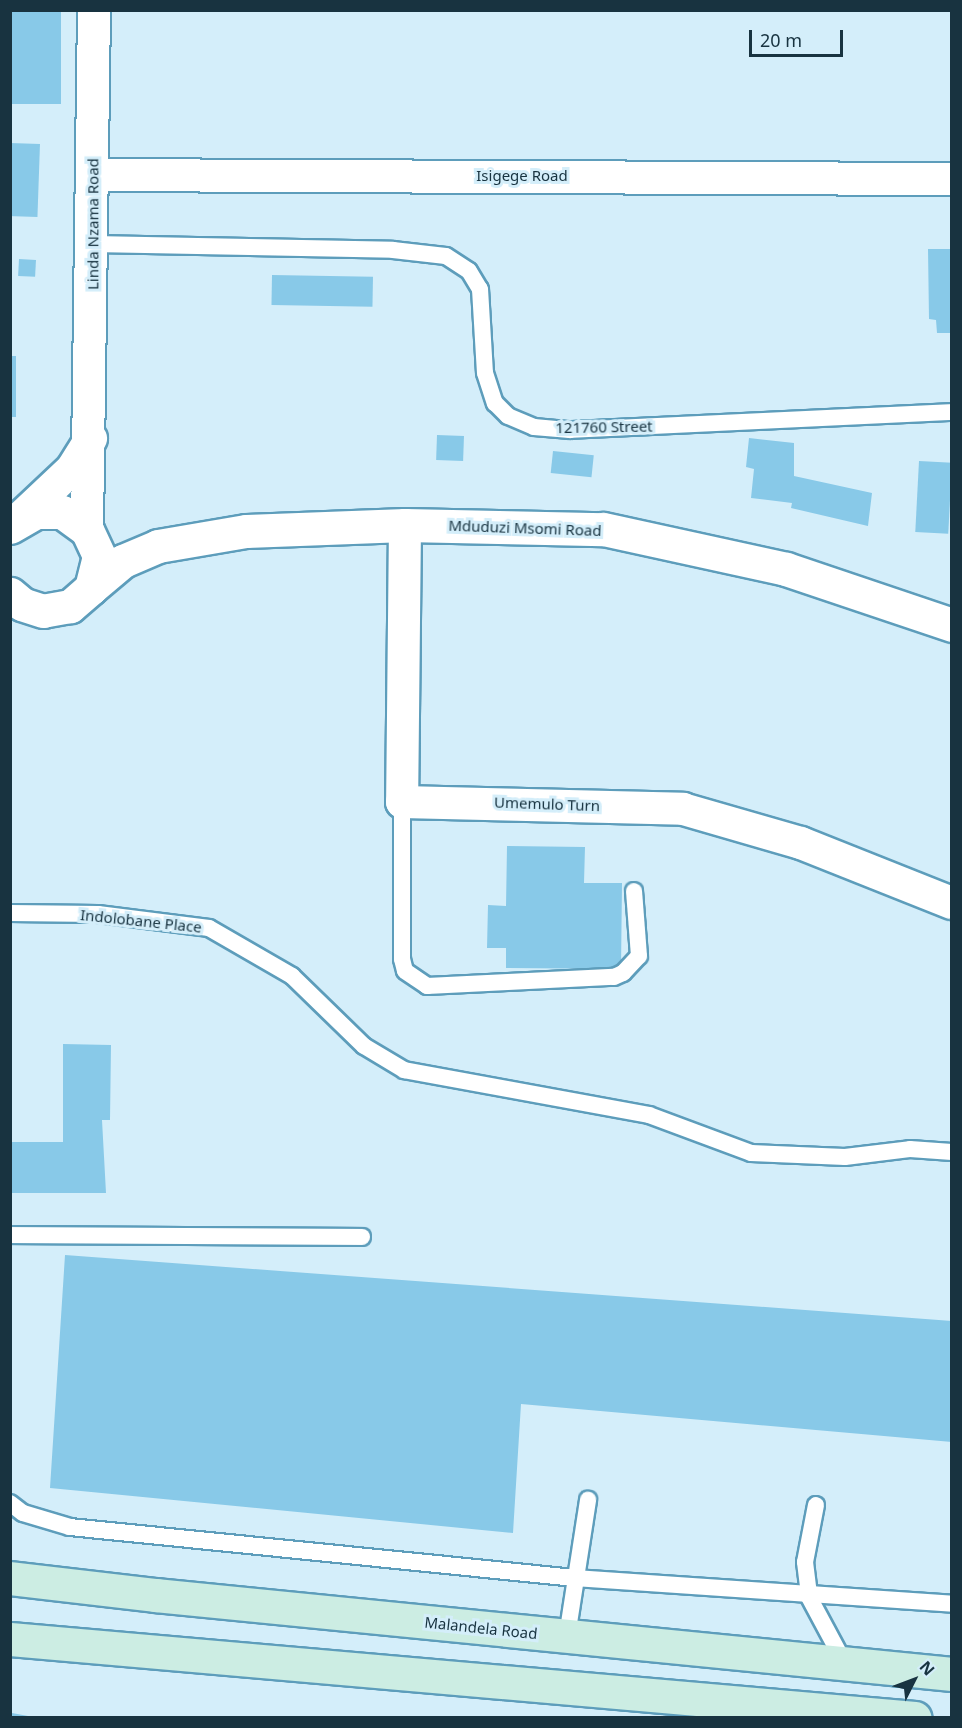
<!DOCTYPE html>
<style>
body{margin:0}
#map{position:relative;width:962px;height:1728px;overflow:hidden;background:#d4eefa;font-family:"Noto Sans",sans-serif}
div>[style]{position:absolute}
.building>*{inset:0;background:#88c9e8;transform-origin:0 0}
.roads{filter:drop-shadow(2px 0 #5d9dbb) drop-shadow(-2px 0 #5d9dbb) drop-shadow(0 2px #5d9dbb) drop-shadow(0 -2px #5d9dbb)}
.service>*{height:16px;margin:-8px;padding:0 8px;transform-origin:8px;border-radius:8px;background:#fff}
.minor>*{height:32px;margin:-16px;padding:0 16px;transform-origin:16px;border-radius:16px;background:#fff}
.tertiary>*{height:33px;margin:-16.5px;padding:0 16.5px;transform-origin:16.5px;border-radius:16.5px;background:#fff}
.secondary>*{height:33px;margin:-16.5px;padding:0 16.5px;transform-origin:16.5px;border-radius:16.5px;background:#ccede3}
span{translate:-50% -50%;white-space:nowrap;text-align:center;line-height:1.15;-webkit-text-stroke:6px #d4eefa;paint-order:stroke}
.street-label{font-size:15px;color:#183340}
.frame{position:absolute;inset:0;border:12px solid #183340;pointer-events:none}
.north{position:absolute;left:884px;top:1650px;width:60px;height:60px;-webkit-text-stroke:4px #d4eefa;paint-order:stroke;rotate:48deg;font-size:16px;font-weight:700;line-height:24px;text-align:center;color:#183340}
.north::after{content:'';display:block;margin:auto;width:21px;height:27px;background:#183340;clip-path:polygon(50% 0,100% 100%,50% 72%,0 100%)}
.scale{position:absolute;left:749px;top:30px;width:94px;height:27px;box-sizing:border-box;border:3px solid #183340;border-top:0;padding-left:8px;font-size:18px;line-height:21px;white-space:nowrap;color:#183340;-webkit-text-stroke:4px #d4eefa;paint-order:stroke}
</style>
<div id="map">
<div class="building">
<i style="left:10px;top:10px;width:51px;height:94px"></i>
<i style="left:10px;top:143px;width:30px;height:73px;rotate:2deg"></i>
<i style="clip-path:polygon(928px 249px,952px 249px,952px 333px,937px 333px,936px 320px,929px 319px)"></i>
<i style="left:19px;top:259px;width:17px;height:17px;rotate:3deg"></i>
<i style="left:272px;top:275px;width:101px;height:30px;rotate:1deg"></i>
<i style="left:10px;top:356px;width:6px;height:61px"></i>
<i style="left:437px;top:435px;width:27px;height:25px;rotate:2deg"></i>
<i style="clip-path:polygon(749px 438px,794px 443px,794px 476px,872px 493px,868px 526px,791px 508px,792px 503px,751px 498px,754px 469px,746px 467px)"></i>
<i style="left:553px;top:451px;width:41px;height:22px;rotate:6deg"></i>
<i style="left:919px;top:461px;width:33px;height:71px;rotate:3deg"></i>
<i style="clip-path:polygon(507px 846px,585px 847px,584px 883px,622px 883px,621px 969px,506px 968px,506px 948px,487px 948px,488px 905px,506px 906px)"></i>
<i style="clip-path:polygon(63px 1044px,111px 1045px,110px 1120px,102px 1120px,106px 1193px,10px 1193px,10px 1142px,63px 1142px)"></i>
<i style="clip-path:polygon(65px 1255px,952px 1321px,952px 1442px,521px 1404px,513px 1533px,50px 1488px)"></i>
<i style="clip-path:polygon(12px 1713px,28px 1716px,28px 1718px,11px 1718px)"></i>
</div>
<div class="roads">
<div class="service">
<i style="left:93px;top:244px;width:300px;rotate:1.1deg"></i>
<i style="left:393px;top:250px;width:53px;rotate:6.5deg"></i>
<i style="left:446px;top:256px;width:27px;rotate:33deg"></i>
<i style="left:469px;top:271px;width:21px;rotate:59deg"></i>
<i style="left:480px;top:289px;width:84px;rotate:86.6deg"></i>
<i style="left:485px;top:373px;width:32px;rotate:72deg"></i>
<i style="left:495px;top:403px;width:18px;rotate:45deg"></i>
<i style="left:508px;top:416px;width:28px;rotate:23deg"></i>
<i style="left:534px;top:427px;width:36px;rotate:5deg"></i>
<i style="left:570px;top:430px;width:382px;rotate:-2.7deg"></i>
<i style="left:402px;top:802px;width:157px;rotate:90deg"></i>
<i style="left:402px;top:959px;width:12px;rotate:76deg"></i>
<i style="left:405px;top:971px;width:27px;rotate:34deg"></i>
<i style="left:427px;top:986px;width:187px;rotate:-2.8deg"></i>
<i style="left:614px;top:977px;width:10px;rotate:-24deg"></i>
<i style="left:623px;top:973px;width:23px;rotate:-47deg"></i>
<i style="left:639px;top:956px;width:65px;rotate:-94.4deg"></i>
<i style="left:10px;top:913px;width:88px;rotate:0.7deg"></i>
<i style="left:98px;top:914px;width:112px;rotate:7.2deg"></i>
<i style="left:209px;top:928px;width:96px;rotate:30deg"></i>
<i style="left:292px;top:976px;width:100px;rotate:44.2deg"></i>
<i style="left:364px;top:1046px;width:47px;rotate:31deg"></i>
<i style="left:404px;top:1070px;width:249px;rotate:10.4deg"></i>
<i style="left:649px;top:1115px;width:109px;rotate:20.4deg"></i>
<i style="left:751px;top:1153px;width:94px;rotate:2.4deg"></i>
<i style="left:845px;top:1157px;width:65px;rotate:-7deg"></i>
<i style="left:910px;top:1149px;width:42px;rotate:4.1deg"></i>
<i style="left:10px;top:1235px;width:352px;rotate:0.3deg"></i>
<i style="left:10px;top:1503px;width:16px;rotate:38deg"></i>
<i style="left:23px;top:1513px;width:49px;rotate:16.6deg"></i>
<i style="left:70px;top:1527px;width:508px;rotate:5.77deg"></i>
<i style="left:575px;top:1578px;width:378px;rotate:3.9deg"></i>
<i style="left:816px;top:1505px;width:58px;rotate:100.9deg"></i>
<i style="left:805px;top:1562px;width:35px;rotate:83deg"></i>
<i style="left:809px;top:1597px;width:76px;rotate:61.8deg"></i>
<i style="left:567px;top:1636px;width:138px;rotate:-81.2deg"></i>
</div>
<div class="minor">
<i style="left:93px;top:175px;width:859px;rotate:0.27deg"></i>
<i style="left:19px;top:519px;width:73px;rotate:-43.3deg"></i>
<i style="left:72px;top:469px;width:36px;rotate:-58deg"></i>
<i style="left:405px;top:525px;width:277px;rotate:90.6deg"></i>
<i style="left:402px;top:802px;width:281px;rotate:1.4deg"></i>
<i style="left:683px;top:809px;width:123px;rotate:16.1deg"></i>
<i style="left:801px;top:843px;width:162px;rotate:21.7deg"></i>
<i style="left:87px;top:530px;width:520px;rotate:-89.23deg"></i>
</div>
<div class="tertiary">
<i style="left:10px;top:527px;width:30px;rotate:-30deg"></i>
<i style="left:36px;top:512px;width:26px"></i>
<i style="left:62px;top:512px;width:31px;rotate:36deg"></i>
<i style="left:87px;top:530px;width:29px;rotate:65deg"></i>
<i style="left:99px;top:556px;width:33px;rotate:104deg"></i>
<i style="left:91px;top:588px;width:28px;rotate:139deg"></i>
<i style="left:70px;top:606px;width:27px;rotate:170deg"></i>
<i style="left:43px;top:611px;width:22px;rotate:-162deg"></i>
<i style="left:22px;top:604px;width:16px;rotate:-140deg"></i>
<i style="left:91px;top:588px;width:42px;rotate:-40.2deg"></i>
<i style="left:123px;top:561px;width:38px;rotate:-23deg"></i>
<i style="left:158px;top:546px;width:89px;rotate:-9.7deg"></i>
<i style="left:246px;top:531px;width:159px;rotate:-2.2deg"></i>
<i style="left:405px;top:525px;width:198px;rotate:1.2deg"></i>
<i style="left:603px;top:529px;width:187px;rotate:12.3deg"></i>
<i style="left:786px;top:569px;width:175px;rotate:18.6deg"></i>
</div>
<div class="secondary">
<i style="left:10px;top:1578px;width:146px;rotate:6.7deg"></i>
<i style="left:155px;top:1595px;width:801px;rotate:5.66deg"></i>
<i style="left:10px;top:1639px;width:908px;rotate:4.99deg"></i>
</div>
</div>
<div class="street-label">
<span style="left:522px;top:176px">Isigege Road</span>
<span style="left:93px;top:224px;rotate:-90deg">Linda Nzama Road</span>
<span style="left:604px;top:427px;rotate:-1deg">121760 Street</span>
<span style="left:525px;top:528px;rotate:2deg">Mduduzi Msomi Road</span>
<span style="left:547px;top:804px;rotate:2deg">Umemulo Turn</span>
<span style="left:141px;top:921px;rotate:6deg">Indolobane Place</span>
<span style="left:481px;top:1628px;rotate:6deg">Malandela Road</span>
</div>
<div class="frame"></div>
<div class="north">N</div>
<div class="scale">20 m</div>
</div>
